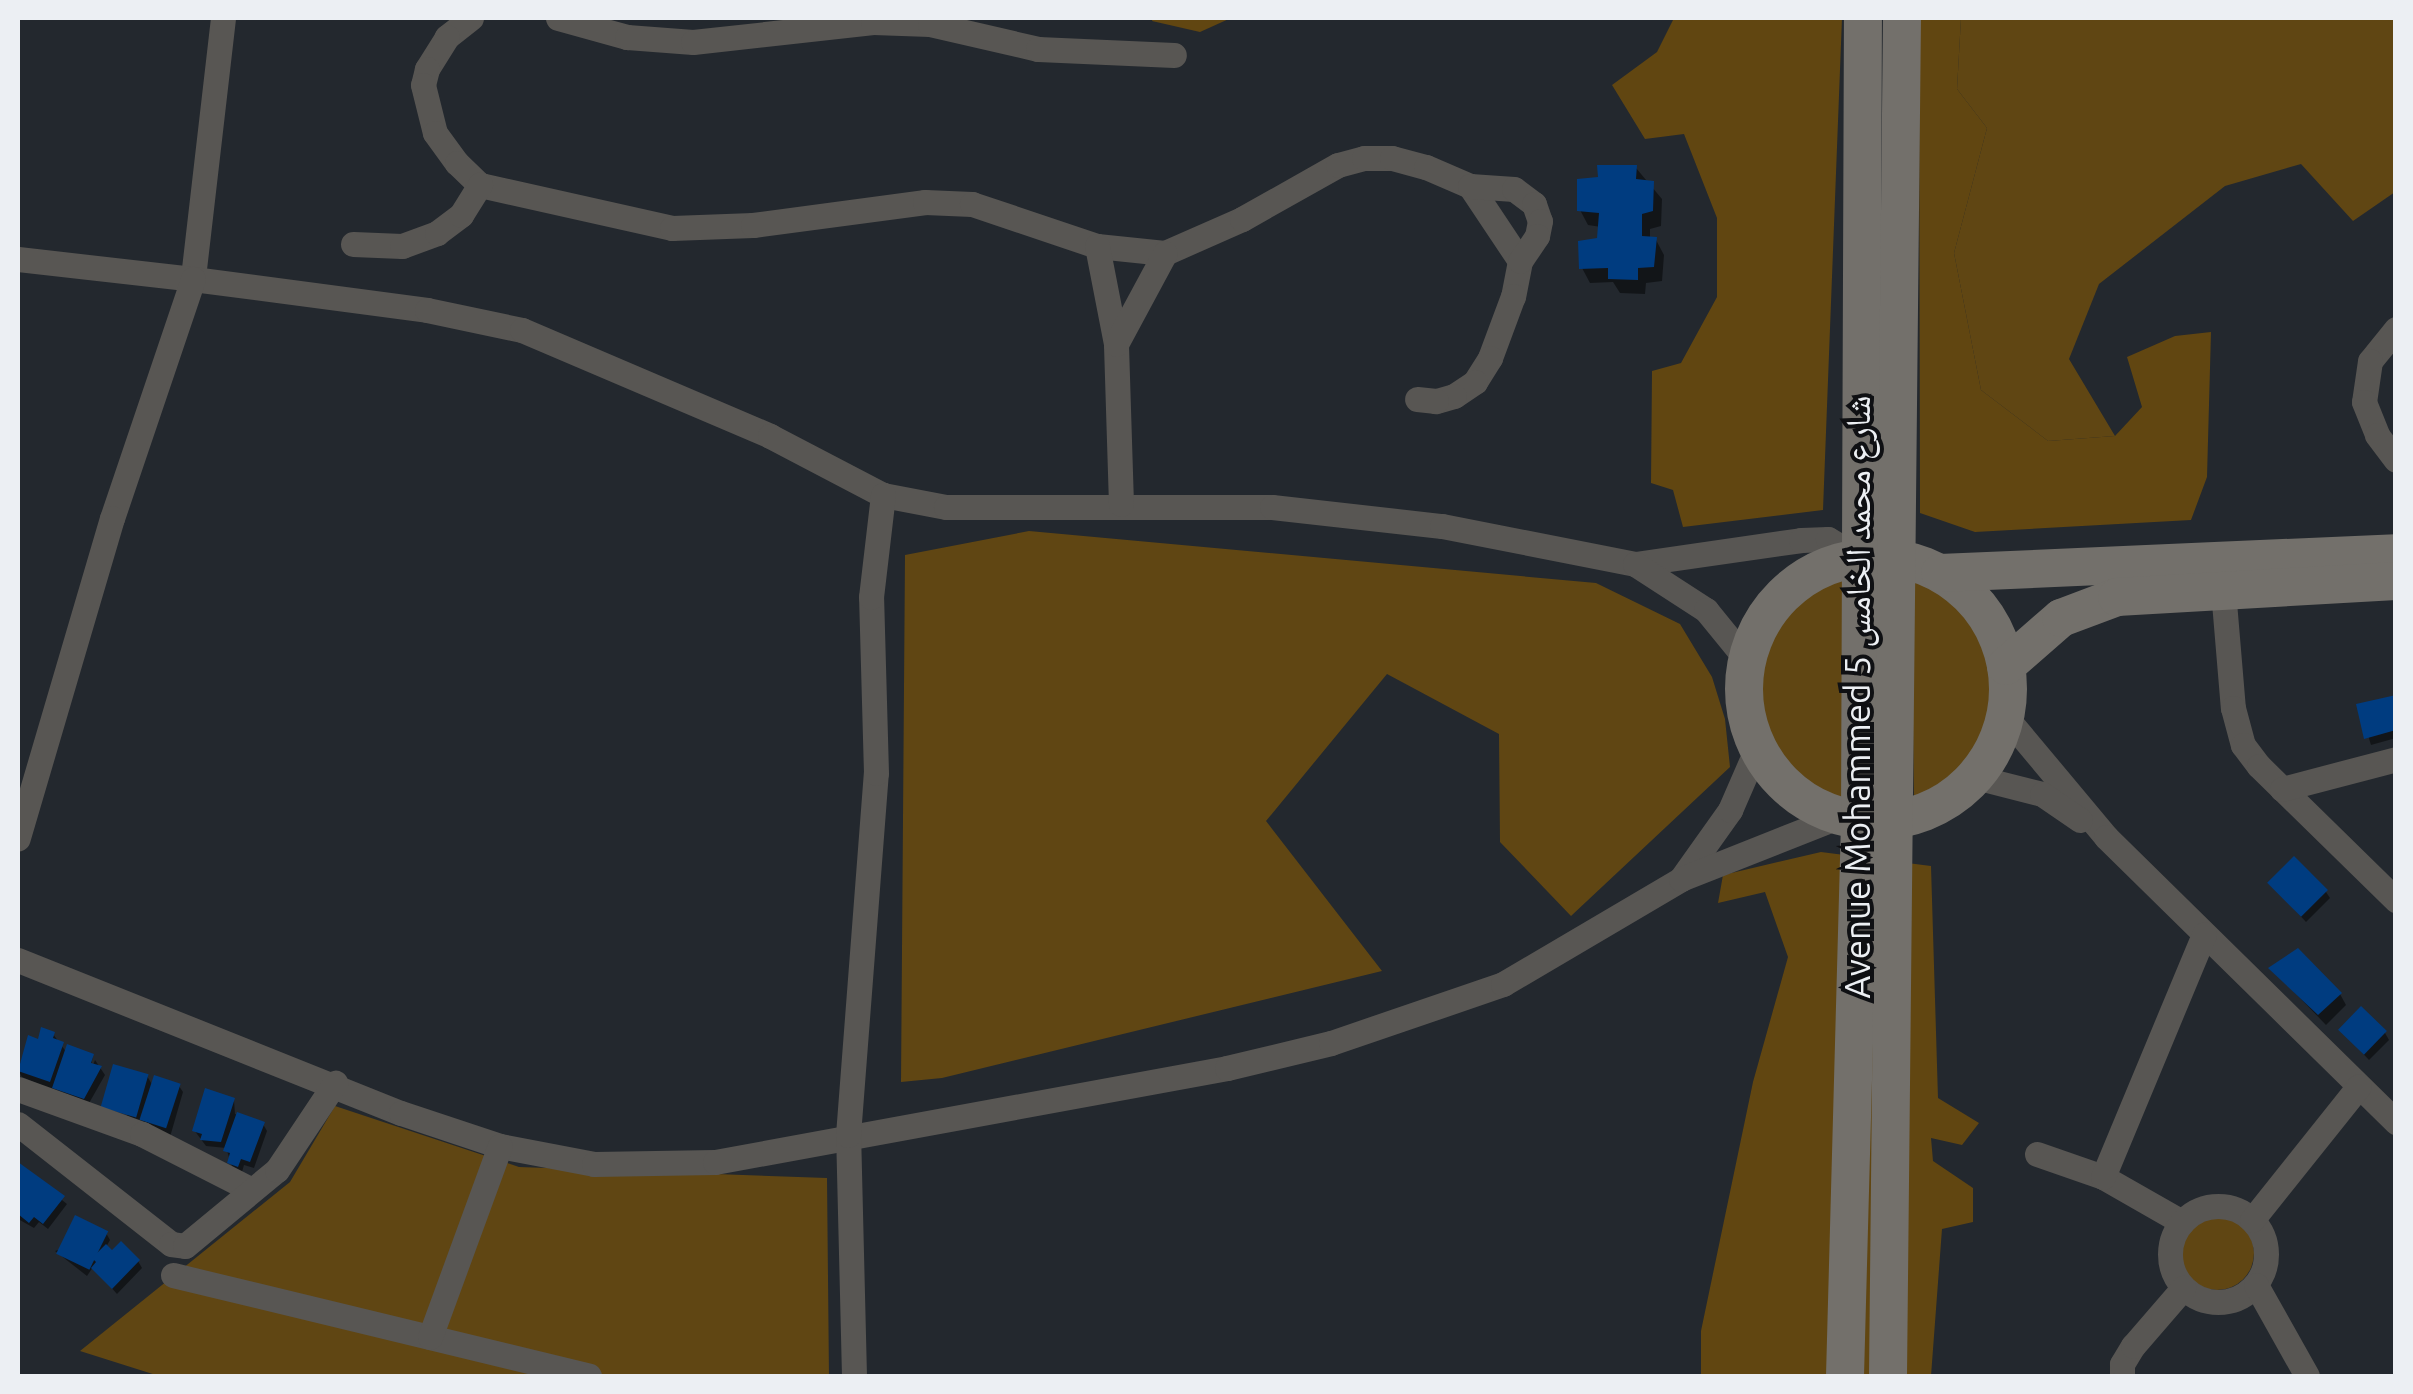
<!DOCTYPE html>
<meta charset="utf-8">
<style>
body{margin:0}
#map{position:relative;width:2413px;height:1394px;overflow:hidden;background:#23282e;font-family:Ubuntu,"Noto Naskh Arabic",sans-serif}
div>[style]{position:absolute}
.green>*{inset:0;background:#604613}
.round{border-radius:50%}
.forest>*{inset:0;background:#614611}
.shadow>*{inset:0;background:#0007}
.building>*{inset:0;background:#003c80;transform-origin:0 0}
.street>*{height:25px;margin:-12.5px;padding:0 12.5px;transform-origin:12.5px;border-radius:12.5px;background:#585653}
.street>.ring{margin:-12.5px;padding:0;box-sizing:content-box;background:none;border:25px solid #585653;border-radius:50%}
.secondary>*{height:38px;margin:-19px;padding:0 19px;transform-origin:19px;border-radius:19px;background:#73706b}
.secondary>.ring{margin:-19px;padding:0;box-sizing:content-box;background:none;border:38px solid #73706b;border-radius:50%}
span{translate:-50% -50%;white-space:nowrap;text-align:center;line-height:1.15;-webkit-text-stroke:8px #0f1013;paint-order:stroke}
.street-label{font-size:35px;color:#eceff3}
.frame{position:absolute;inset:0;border:20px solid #eceff3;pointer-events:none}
</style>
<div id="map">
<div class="green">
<i style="clip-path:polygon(1961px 18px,2395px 18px,2395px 192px,2353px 221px,2301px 164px,2225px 186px,2099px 284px,2069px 359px,2115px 436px,2048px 441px,1981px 390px,1954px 253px,1987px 128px,1957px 89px)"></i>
<i style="clip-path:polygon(1029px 531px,1596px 583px,1680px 624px,1712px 677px,1725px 719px,1730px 767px,1571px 916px,1500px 842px,1499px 734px,1387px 674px,1266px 821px,1382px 971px,942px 1078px,901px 1082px,905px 555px)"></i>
<i style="clip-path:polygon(1911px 576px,1942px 591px,1973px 621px,1990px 661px,1992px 703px,1978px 744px,1951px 777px,1914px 798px)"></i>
<i style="clip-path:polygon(1842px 579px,1842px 797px,1826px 795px,1791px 771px,1767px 735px,1757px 693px,1763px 651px,1784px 613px,1817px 586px)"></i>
<i style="clip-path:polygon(335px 1106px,519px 1167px,827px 1178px,829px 1376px,159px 1376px,80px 1351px,290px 1182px)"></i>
<i class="round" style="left:2180px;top:1216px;width:74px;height:74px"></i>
</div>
<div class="forest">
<i style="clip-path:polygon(1153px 18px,1231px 18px,1200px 32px,1152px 21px)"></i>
<i style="clip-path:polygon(1674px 18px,1842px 18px,1823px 510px,1683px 527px,1673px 490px,1651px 483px,1652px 371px,1681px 363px,1717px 297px,1717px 218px,1684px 134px,1645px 139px,1612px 85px,1657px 52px)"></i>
<i style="clip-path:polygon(1919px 18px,1961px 18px,1957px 89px,1987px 128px,1954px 253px,1981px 390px,2048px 441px,2115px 436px,2142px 407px,2127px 357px,2175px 336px,2211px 332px,2207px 477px,2191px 520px,1975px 532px,1920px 513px)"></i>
<i style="clip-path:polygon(1821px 852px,1931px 866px,1938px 1098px,1979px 1123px,1962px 1145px,1931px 1138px,1933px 1161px,1973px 1188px,1973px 1222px,1942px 1229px,1931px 1376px,1701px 1376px,1701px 1331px,1753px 1082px,1788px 957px,1765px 892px,1718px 903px,1723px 875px)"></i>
</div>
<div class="shadow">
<i style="clip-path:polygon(1636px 168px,1662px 199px,1661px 226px,1650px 229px,1650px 239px,1656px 240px,1664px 255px,1662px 281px,1646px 283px,1645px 294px,1620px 293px,1613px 282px,1590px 283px,1582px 268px,1600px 240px,1601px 227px,1588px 225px,1580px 210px,1600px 180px)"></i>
<i style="clip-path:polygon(2396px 697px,2396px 738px,2371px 745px,2359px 706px)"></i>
<i style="clip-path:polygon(2270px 883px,2326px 892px,2330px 898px,2306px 922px)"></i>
<i style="clip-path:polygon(2272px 969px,2340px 994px,2346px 1005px,2326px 1025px)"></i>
<i style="clip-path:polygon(2341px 1030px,2385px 1033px,2389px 1040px,2369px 1060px)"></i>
<i style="clip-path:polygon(53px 1034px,67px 1053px,93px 1056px,89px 1075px,95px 1060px,105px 1075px,88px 1105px,22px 1077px,18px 1070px,29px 1038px,39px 1042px)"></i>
<i style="clip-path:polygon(147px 1076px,153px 1086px,179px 1086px,183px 1092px,170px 1137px,124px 1121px)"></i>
<i style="clip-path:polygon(234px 1100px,235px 1114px,263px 1124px,267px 1131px,254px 1168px,244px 1165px,242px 1172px,233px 1169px,226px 1148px,206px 1146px,194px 1130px)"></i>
<i style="clip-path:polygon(18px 1165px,67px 1204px,48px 1229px,39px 1222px,34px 1228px,18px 1219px)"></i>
<i style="clip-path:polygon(106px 1233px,110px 1240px,106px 1247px,112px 1253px,138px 1261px,142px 1268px,117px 1294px,93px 1267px,87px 1276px,55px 1251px)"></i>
</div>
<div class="building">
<i style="clip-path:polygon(1597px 165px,1637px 165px,1636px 179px,1654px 181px,1653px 211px,1642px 214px,1642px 236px,1657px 237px,1654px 267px,1638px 268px,1638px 280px,1608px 279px,1608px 268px,1579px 269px,1578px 241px,1597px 238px,1599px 213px,1577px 211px,1577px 179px,1598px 177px)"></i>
<i style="clip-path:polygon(2396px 695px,2396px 730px,2364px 739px,2356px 704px)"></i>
<i style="left:2294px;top:856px;width:48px;height:38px;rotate:45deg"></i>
<i style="clip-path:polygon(2298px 948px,2342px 993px,2318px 1015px,2268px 968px)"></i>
<i style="left:2361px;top:1006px;width:36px;height:33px;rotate:44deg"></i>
<i style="clip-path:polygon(41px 1027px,55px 1032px,53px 1038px,64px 1042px,50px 1082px,18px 1071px,28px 1035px,38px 1039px)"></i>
<i style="clip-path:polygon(67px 1044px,94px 1054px,91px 1063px,102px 1066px,84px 1099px,52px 1088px)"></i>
<i style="left:113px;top:1064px;width:37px;height:45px;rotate:16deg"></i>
<i style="left:154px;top:1075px;width:28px;height:47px;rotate:18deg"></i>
<i style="clip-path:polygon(205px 1088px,235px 1098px,221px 1142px,200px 1140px,202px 1134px,192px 1131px)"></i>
<i style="clip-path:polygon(237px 1112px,265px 1122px,250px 1162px,241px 1159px,238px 1167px,227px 1163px,230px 1153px,223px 1151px)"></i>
<i style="clip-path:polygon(18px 1162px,65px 1196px,43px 1224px,34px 1217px,29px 1223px,18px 1214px)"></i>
<i style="left:75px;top:1215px;width:37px;height:43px;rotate:26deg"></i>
<i style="clip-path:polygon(121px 1241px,140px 1260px,112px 1289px,91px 1268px,96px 1262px,92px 1258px,106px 1244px,112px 1250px)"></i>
</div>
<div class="street">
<i style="left:223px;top:18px;width:263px;rotate:96.6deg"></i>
<i style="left:193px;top:279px;width:236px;rotate:7.5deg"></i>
<i style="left:427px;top:310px;width:97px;rotate:11.9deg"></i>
<i style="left:522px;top:330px;width:270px;rotate:23.1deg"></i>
<i style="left:770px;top:436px;width:127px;rotate:27.6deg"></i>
<i style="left:883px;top:495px;width:64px;rotate:10.8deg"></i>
<i style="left:946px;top:507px;width:326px"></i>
<i style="left:1272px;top:507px;width:171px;rotate:6.4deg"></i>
<i style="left:1442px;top:526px;width:197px;rotate:11.1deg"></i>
<i style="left:1635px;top:564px;width:168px;rotate:-8.2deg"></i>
<i style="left:1801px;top:540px;width:27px;rotate:-2deg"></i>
<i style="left:1828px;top:539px;width:35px;rotate:31deg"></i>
<i style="left:471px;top:18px;width:31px;rotate:142deg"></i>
<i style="left:447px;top:37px;width:38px;rotate:122deg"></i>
<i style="left:427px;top:69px;width:16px;rotate:104deg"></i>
<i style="left:423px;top:85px;width:49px;rotate:76deg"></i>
<i style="left:435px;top:133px;width:37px;rotate:54deg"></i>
<i style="left:457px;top:163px;width:32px;rotate:44deg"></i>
<i style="left:480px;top:185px;width:197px;rotate:12.6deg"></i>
<i style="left:672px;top:228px;width:81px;rotate:-2.1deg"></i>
<i style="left:753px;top:225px;width:174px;rotate:-7.6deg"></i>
<i style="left:925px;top:202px;width:47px;rotate:2.4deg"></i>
<i style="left:972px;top:204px;width:132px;rotate:18.6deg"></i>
<i style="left:1097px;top:246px;width:68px;rotate:5.9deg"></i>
<i style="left:1165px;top:253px;width:84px;rotate:-23.8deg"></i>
<i style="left:1242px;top:219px;width:110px;rotate:-29.4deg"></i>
<i style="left:1338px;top:165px;width:27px;rotate:-15deg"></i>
<i style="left:1364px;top:158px;width:28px"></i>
<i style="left:1392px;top:158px;width:35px;rotate:15deg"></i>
<i style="left:1426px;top:167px;width:48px;rotate:23.4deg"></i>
<i style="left:1470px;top:186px;width:90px;rotate:56.3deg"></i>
<i style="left:1520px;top:261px;width:36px;rotate:101deg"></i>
<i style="left:1513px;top:296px;width:66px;rotate:110.4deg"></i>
<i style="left:1490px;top:358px;width:28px;rotate:122deg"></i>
<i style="left:1475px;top:382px;width:25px;rotate:146deg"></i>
<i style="left:1454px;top:396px;width:19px;rotate:164deg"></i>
<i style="left:1436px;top:401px;width:19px;rotate:-174deg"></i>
<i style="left:558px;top:18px;width:72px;rotate:15.4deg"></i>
<i style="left:627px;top:37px;width:66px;rotate:4.3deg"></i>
<i style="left:693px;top:42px;width:181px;rotate:-6.3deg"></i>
<i style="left:873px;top:22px;width:57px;rotate:2deg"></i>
<i style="left:930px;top:24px;width:111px;rotate:13deg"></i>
<i style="left:1038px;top:49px;width:136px;rotate:2.5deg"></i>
<i style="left:1470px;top:186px;width:44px;rotate:3.9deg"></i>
<i style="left:1514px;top:189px;width:25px;rotate:37deg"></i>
<i style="left:1534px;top:204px;width:18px;rotate:71deg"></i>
<i style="left:1540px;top:221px;width:15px;rotate:101deg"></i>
<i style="left:1537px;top:236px;width:30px;rotate:124deg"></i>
<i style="left:353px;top:244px;width:49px;rotate:2.3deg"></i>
<i style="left:402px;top:246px;width:37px;rotate:-20deg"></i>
<i style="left:437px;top:233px;width:30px;rotate:-37deg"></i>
<i style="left:461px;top:215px;width:36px;rotate:-58deg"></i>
<i style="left:1097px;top:246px;width:100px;rotate:79deg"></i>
<i style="left:18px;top:259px;width:176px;rotate:6.5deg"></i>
<i style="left:193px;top:279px;width:252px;rotate:108.7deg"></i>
<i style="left:112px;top:518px;width:334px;rotate:106.4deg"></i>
<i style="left:2396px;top:329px;width:41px;rotate:129.1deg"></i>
<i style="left:2370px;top:361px;width:41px;rotate:98.3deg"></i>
<i style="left:2364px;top:402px;width:35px;rotate:68deg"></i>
<i style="left:2377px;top:435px;width:31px;rotate:53deg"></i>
<i style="left:1121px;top:504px;width:160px;rotate:-91.8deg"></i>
<i style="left:1116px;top:344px;width:103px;rotate:-61.7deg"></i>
<i style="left:1635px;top:564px;width:85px;rotate:32.9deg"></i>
<i style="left:1706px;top:610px;width:63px;rotate:50.8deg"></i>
<i style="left:2223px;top:590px;width:118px;rotate:85.2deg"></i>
<i style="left:2233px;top:708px;width:38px;rotate:75deg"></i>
<i style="left:2243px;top:745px;width:26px;rotate:53deg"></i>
<i style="left:2259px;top:766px;width:192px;rotate:44.4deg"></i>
<i style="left:2005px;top:716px;width:158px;rotate:50.1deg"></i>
<i style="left:2106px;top:837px;width:407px;rotate:44.5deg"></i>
<i style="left:1975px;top:777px;width:69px;rotate:14.2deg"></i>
<i style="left:2042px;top:794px;width:46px;rotate:34.4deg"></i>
<i style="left:2282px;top:789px;width:118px;rotate:-14.7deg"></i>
<i style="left:1681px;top:879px;width:85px;rotate:-54.6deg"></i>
<i style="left:1730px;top:810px;width:68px;rotate:-66.5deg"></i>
<i style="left:18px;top:960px;width:412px;rotate:21.8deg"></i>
<i style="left:401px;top:1113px;width:104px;rotate:18.4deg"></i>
<i style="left:500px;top:1146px;width:96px;rotate:10.8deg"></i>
<i style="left:594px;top:1164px;width:121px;rotate:-0.9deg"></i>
<i style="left:715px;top:1162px;width:521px;rotate:-10.4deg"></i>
<i style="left:1227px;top:1068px;width:107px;rotate:-13.5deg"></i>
<i style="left:1331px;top:1043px;width:182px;rotate:-18.9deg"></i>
<i style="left:1503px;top:984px;width:207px;rotate:-30.5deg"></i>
<i style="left:1681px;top:879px;width:171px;rotate:-21.6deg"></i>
<i style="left:18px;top:1089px;width:132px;rotate:19.9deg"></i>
<i style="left:142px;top:1134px;width:123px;rotate:27deg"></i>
<i style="left:18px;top:1124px;width:194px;rotate:38.1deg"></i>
<i style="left:171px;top:1244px;width:14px;rotate:8deg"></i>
<i style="left:185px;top:1246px;width:119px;rotate:-39.6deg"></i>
<i style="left:277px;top:1170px;width:105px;rotate:-56.3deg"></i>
<i style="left:2037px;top:1154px;width:70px;rotate:19.2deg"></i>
<i style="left:2103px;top:1177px;width:91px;rotate:29.7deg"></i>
<i style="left:2103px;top:1177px;width:263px;rotate:-67.4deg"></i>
<i class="ring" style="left:2170px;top:1206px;width:71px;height:71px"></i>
<i style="left:2252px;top:1220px;width:171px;rotate:-51.4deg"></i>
<i style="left:173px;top:1275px;width:428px;rotate:13.6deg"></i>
<i style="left:2256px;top:1285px;width:104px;rotate:60.7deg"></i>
<i style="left:430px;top:1337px;width:203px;rotate:-69.9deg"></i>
<i style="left:854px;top:1376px;width:241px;rotate:-91.4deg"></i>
<i style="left:848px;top:1135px;width:363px;rotate:-85.6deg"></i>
<i style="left:876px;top:773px;width:176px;rotate:-91.6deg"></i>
<i style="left:871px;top:597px;width:103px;rotate:-83.3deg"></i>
<i style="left:2122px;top:1376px;width:12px;rotate:-90deg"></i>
<i style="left:2122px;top:1364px;width:21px;rotate:-59deg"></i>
<i style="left:2133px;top:1346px;width:77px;rotate:-49.2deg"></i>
</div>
<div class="secondary">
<i class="ring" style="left:1744px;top:557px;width:226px;height:226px"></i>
<i style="left:1940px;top:573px;width:456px;rotate:-2.5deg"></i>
<i style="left:2006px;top:666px;width:73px;rotate:-41.1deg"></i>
<i style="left:2061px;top:618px;width:60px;rotate:-20.6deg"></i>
<i style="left:2117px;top:597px;width:279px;rotate:-3.3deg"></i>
<i style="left:1845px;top:1376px;width:556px;rotate:-88.45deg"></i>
<i style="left:1860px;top:820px;width:802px;rotate:-89.79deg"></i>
<i style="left:1888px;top:1376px;width:1358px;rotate:-89.41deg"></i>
</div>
<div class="street-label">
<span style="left:1857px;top:697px;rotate:-90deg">Avenue Mohammed 5 شارع محمد الخامس</span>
</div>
<div class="frame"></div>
</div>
